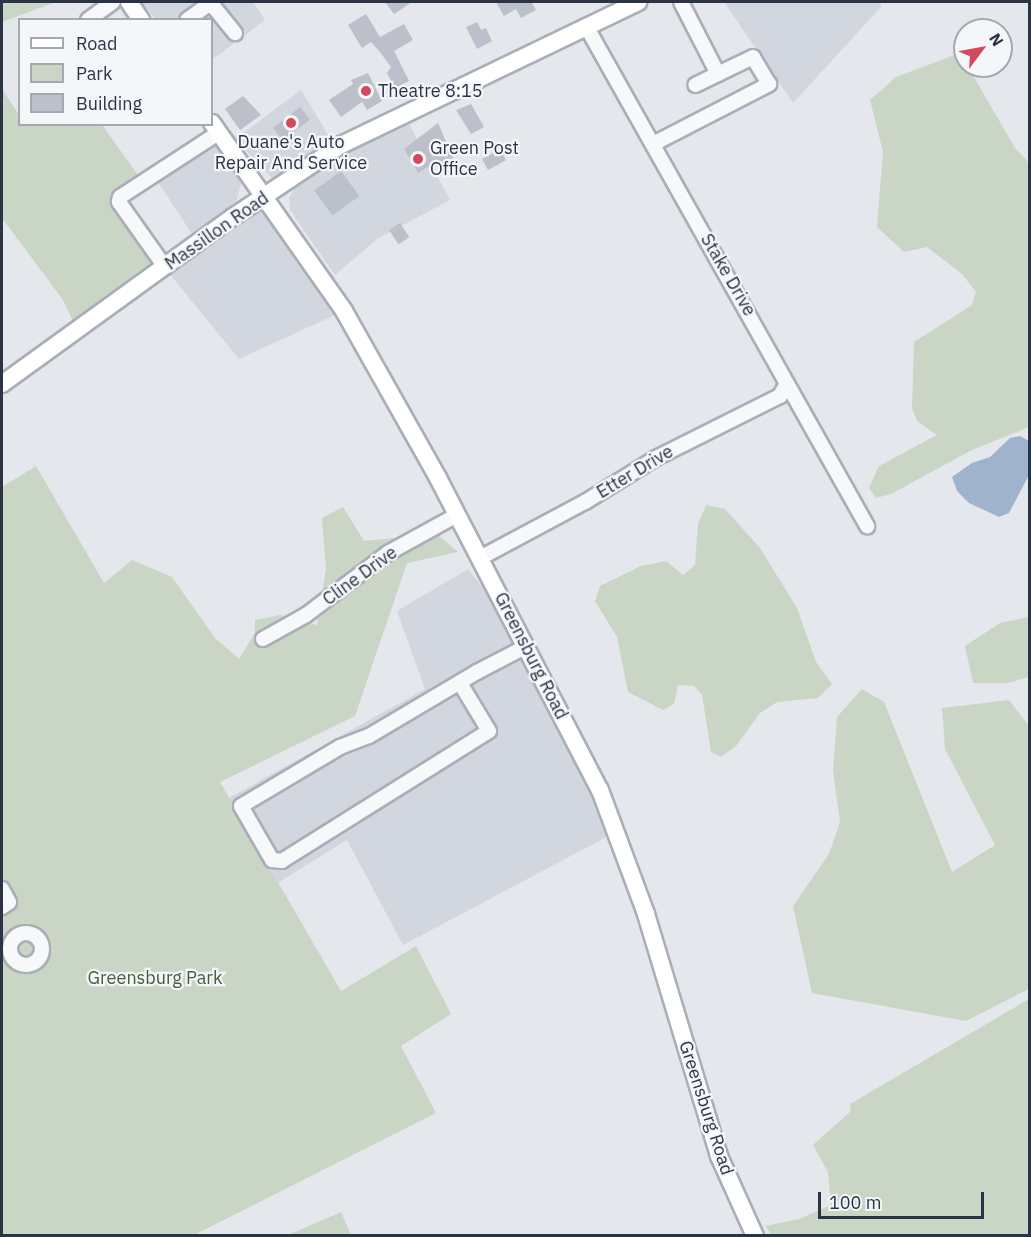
<!DOCTYPE html>
<style>
body{margin:0}
#map{position:relative;width:1031px;height:1237px;overflow:hidden;background:#e4e7ec;font-family:"IBM Plex Sans",sans-serif}
div>[style]{position:absolute}
.built>*{inset:0;background:#d2d6de}
.green>*{inset:0;background:#c9d6c5}
.water>*{inset:0;background:#9fb4cc}
.building>*{inset:0;background:#bbc0ca;transform-origin:0 0}
.roads{filter:drop-shadow(2px 0 #a9aeb7) drop-shadow(-2px 0 #a9aeb7) drop-shadow(0 2px #a9aeb7) drop-shadow(0 -2px #a9aeb7)}
.minor>*{height:14px;margin:-7px;padding:0 7px;transform-origin:7px;border-radius:7px;background:#f7f8fa}
.minor>.ring{margin:-7px;padding:0;box-sizing:content-box;background:none;border:14px solid #f7f8fa;border-radius:50%}
.major>*{height:16px;margin:-8px;padding:0 8px;transform-origin:8px;border-radius:8px;background:#fff}
.dots>*{width:16px;height:16px;translate:-50% -50%;box-sizing:border-box;border:3px solid #f4f6f9;border-radius:50%}
span{translate:-50% -50%;white-space:nowrap;text-align:center;line-height:1.15;-webkit-text-stroke:4.5px #f4f6f9;paint-order:stroke}
.poi-label{font-size:18px;color:#2b3445}
.left{translate:0 -50%;text-align:left}
.street-label{font-size:18px;color:#2b3445}
.park-label{font-size:18px;color:#3f6138}
.frame{position:absolute;inset:0;border:3px solid #2b3445;pointer-events:none}
.legend{position:absolute;left:18px;top:18px;width:195px;height:108px;box-sizing:border-box;background:#f4f6f9;border:2px solid #a4a8b1;margin:0;padding:8px 10px;list-style:none;font-size:18px;color:#2b3445}
.legend li{display:flex;align-items:center;gap:12px;height:30px}
.legend b{width:30px;border:2px solid #a4a8b1}
.north{position:absolute;left:953px;top:18px;width:60px;height:60px;box-sizing:border-box;background:#f4f6f9;border:2px solid #a4a8b1;border-radius:50%;rotate:58deg;font-size:16px;font-weight:700;line-height:24px;text-align:center;color:#2b3445}
.north::after{content:'';display:block;margin:auto;width:21px;height:27px;background:#d1495b;clip-path:polygon(50% 0,100% 100%,50% 72%,0 100%)}
.scale{position:absolute;left:818px;top:1192px;width:166px;height:27px;box-sizing:border-box;border:3px solid #2b3445;border-top:0;padding-left:8px;font-size:18px;line-height:21px;white-space:nowrap;color:#2b3445;-webkit-text-stroke:4px #f4f6f9;paint-order:stroke}
</style>
<div id="map">
<div class="built">
<i style="clip-path:polygon(142px 2px,253px 2px,265px 20px,212px 60px,212px 20px,155px 19px)"></i>
<i style="clip-path:polygon(724px 2px,880px 2px,881px 7px,793px 103px)"></i>
<i style="clip-path:polygon(301px 90px,333px 143px,293px 172px,272px 178px,235px 139px)"></i>
<i style="clip-path:polygon(407px 120px,450px 200px,377px 239px,335px 275px,290px 210px,289px 198px,302px 177px)"></i>
<i style="clip-path:polygon(207px 127px,242px 179px,237px 200px,194px 237px,156px 179px)"></i>
<i style="clip-path:polygon(266px 200px,337px 314px,239px 359px,168px 272px)"></i>
<i style="clip-path:polygon(468px 569px,492px 599px,612px 834px,403px 945px,347px 840px,278px 883px,229px 798px,425px 689px,397px 611px)"></i>
</div>
<div class="green">
<i style="clip-path:polygon(2px 2px,56px 2px,2px 22px)"></i>
<i style="clip-path:polygon(960px 53px,1015px 148px,1029px 163px,1029px 427px,972px 450px,891px 494px,876px 498px,869px 488px,879px 466px,937px 435px,917px 421px,912px 408px,914px 342px,972px 305px,976px 292px,962px 274px,927px 247px,904px 252px,877px 227px,883px 152px,870px 100px,896px 77px)"></i>
<i style="clip-path:polygon(2px 89px,19px 115px,20px 124px,102px 125px,143px 182px,120px 197px,165px 267px,77px 330px,63px 300px,2px 218px)"></i>
<i style="clip-path:polygon(36px 466px,104px 583px,132px 560px,172px 577px,215px 638px,239px 659px,255px 633px,255px 620px,280px 615px,317px 625px,326px 569px,322px 518px,343px 507px,364px 541px,437px 534px,458px 552px,407px 563px,355px 716px,220px 782px,341px 991px,416px 946px,451px 1014px,401px 1046px,436px 1113px,194px 1235px,2px 1235px,2px 487px)"></i>
<i style="clip-path:polygon(706px 505px,725px 509px,760px 548px,797px 608px,816px 662px,832px 684px,818px 698px,777px 702px,760px 713px,736px 746px,721px 757px,711px 752px,702px 695px,694px 686px,678px 685px,674px 704px,663px 710px,628px 692px,617px 637px,595px 601px,600px 586px,641px 566px,666px 561px,683px 575px,695px 565px,698px 524px)"></i>
<i style="clip-path:polygon(1029px 617px,1029px 677px,1007px 683px,973px 683px,965px 646px,1000px 623px)"></i>
<i style="clip-path:polygon(862px 689px,884px 702px,952px 872px,995px 845px,945px 749px,942px 708px,1009px 700px,1029px 726px,1029px 989px,966px 1021px,812px 993px,793px 906px,829px 854px,840px 822px,833px 770px,837px 717px)"></i>
<i style="clip-path:polygon(1029px 999px,1029px 1235px,771px 1235px,766px 1226px,799px 1219px,831px 1205px,828px 1172px,813px 1145px,851px 1111px,850px 1104px)"></i>
<i style="clip-path:polygon(341px 1212px,351px 1235px,288px 1235px)"></i>
</div>
<div class="water">
<i style="clip-path:polygon(1020px 436px,1029px 441px,1029px 475px,1009px 513px,999px 517px,969px 503px,957px 491px,952px 477px,972px 463px,990px 457px,1010px 438px)"></i>
</div>
<div class="building">
<i style="clip-path:polygon(385px 2px,412px 2px,394px 14px)"></i>
<i style="clip-path:polygon(496px 2px,531px 2px,536px 10px,521px 18px,516px 9px,504px 16px)"></i>
<i style="clip-path:polygon(366px 14px,380px 37px,404px 24px,413px 40px,394px 51px,409px 81px,395px 88px,387px 73px,391px 67px,380px 52px,371px 42px,362px 48px,348px 25px)"></i>
<i style="clip-path:polygon(477px 22px,481px 30px,486px 28px,492px 41px,477px 49px,466px 27px)"></i>
<i style="clip-path:polygon(368px 73px,382px 101px,367px 110px,362px 102px,341px 117px,329px 100px,353px 84px,351px 80px)"></i>
<i style="clip-path:polygon(243px 96px,261px 115px,240px 130px,225px 109px)"></i>
<i style="clip-path:polygon(471px 104px,484px 127px,471px 134px,456px 110px)"></i>
<i style="left:300px;top:107px;width:16px;height:34px;rotate:52deg"></i>
<i style="clip-path:polygon(438px 123px,456px 165px,443px 171px,438px 161px,418px 173px,404px 149px)"></i>
<i style="clip-path:polygon(493px 153px,495px 157px,502px 153px,506px 160px,488px 170px,482px 159px)"></i>
<i style="left:341px;top:171px;width:31px;height:33px;rotate:54deg"></i>
<i style="left:400px;top:223px;width:17px;height:13px;rotate:57deg"></i>
</div>
<div class="roads">
<div class="minor">
<i style="left:681px;top:2px;width:81px;rotate:62.8deg"></i>
<i style="left:88px;top:20px;width:31px;rotate:-36deg"></i>
<i style="left:187px;top:20px;width:24px;rotate:-36deg"></i>
<i style="left:206px;top:6px;width:7px"></i>
<i style="left:213px;top:6px;width:35px;rotate:51deg"></i>
<i style="left:586px;top:26px;width:574px;rotate:60.66deg"></i>
<i style="left:653px;top:144px;width:131px;rotate:-27.3deg"></i>
<i style="left:769px;top:84px;width:31px;rotate:-121deg"></i>
<i style="left:753px;top:57px;width:64px;rotate:154.2deg"></i>
<i style="left:165px;top:267px;width:80px;rotate:-125.3deg"></i>
<i style="left:119px;top:202px;width:5px;rotate:-79deg"></i>
<i style="left:120px;top:197px;width:117px;rotate:-33.1deg"></i>
<i style="left:480px;top:558px;width:119px;rotate:-28.1deg"></i>
<i style="left:585px;top:502px;width:84px;rotate:-31.8deg"></i>
<i style="left:656px;top:458px;width:139px;rotate:-26.6deg"></i>
<i style="left:780px;top:396px;width:13px;rotate:-61deg"></i>
<i style="left:263px;top:639px;width:49px;rotate:-29.2deg"></i>
<i style="left:306px;top:615px;width:103px;rotate:-37.1deg"></i>
<i style="left:388px;top:553px;width:79px;rotate:-28.8deg"></i>
<i style="left:460px;top:683px;width:56px;rotate:58.9deg"></i>
<i style="left:489px;top:731px;width:244px;rotate:147.9deg"></i>
<i style="left:282px;top:861px;width:10px;rotate:-174deg"></i>
<i style="left:272px;top:860px;width:62px;rotate:-119.9deg"></i>
<i style="left:241px;top:806px;width:115px;rotate:-30.8deg"></i>
<i style="left:340px;top:747px;width:31px;rotate:-21deg"></i>
<i style="left:369px;top:736px;width:126px;rotate:-30.7deg"></i>
<i style="left:477px;top:672px;width:56px;rotate:-27.5deg"></i>
<i style="left:2px;top:889px;width:15px;rotate:62deg"></i>
<i style="left:9px;top:902px;width:9px;rotate:144deg"></i>
<i class="ring" style="left:10px;top:933px;width:18px;height:18px"></i>
</div>
<div class="major">
<i style="left:129px;top:2px;width:22px;rotate:56deg"></i>
<i style="left:212px;top:123px;width:230px;rotate:54.9deg"></i>
<i style="left:344px;top:311px;width:192px;rotate:60.6deg"></i>
<i style="left:438px;top:478px;width:352px;rotate:62.6deg"></i>
<i style="left:600px;top:790px;width:132px;rotate:69.6deg"></i>
<i style="left:646px;top:914px;width:253px;rotate:73.2deg"></i>
<i style="left:719px;top:1156px;width:88px;rotate:65.8deg"></i>
<i style="left:2px;top:384px;width:285px;rotate:-35.9deg"></i>
<i style="left:233px;top:217px;width:130px;rotate:-33.7deg"></i>
<i style="left:341px;top:145px;width:330px;rotate:-25.7deg"></i>
</div>
</div>
<div class="dots">
<i style="left:366px;top:91px;background:#d1495b"></i>
<i style="left:291px;top:123px;background:#d1495b"></i>
<i style="left:418px;top:159px;background:#d1495b"></i>
</div>
<div class="poi-label">
<span class="left" style="left:378px;top:91px">Theatre 8:15</span>
<span style="left:291px;top:153px">Duane's Auto<br>Repair And Service</span>
<span class="left" style="left:430px;top:159px">Green Post<br>Office</span>
</div>
<div class="street-label">
<span style="left:217px;top:231px;rotate:-35deg">Massillon Road</span>
<span style="left:728px;top:275px;rotate:60deg">Stake Drive</span>
<span style="left:635px;top:472px;rotate:-31deg">Etter Drive</span>
<span style="left:360px;top:576px;rotate:-36deg">Cline Drive</span>
<span style="left:531px;top:656px;rotate:63deg">Greensburg Road</span>
<span style="left:706px;top:1108px;rotate:72deg">Greensburg Road</span>
</div>
<div class="park-label">
<span style="left:155px;top:978px">Greensburg Park</span>
</div>
<div class="frame"></div>
<ul class="legend">
<li><b style="height:8px;background:#fff"></b>Road</li>
<li><b style="height:16px;background:#c9d6c5"></b>Park</li>
<li><b style="height:16px;background:#bbc0ca"></b>Building</li>
</ul>
<div class="north">N</div>
<div class="scale">100 m</div>
</div>
